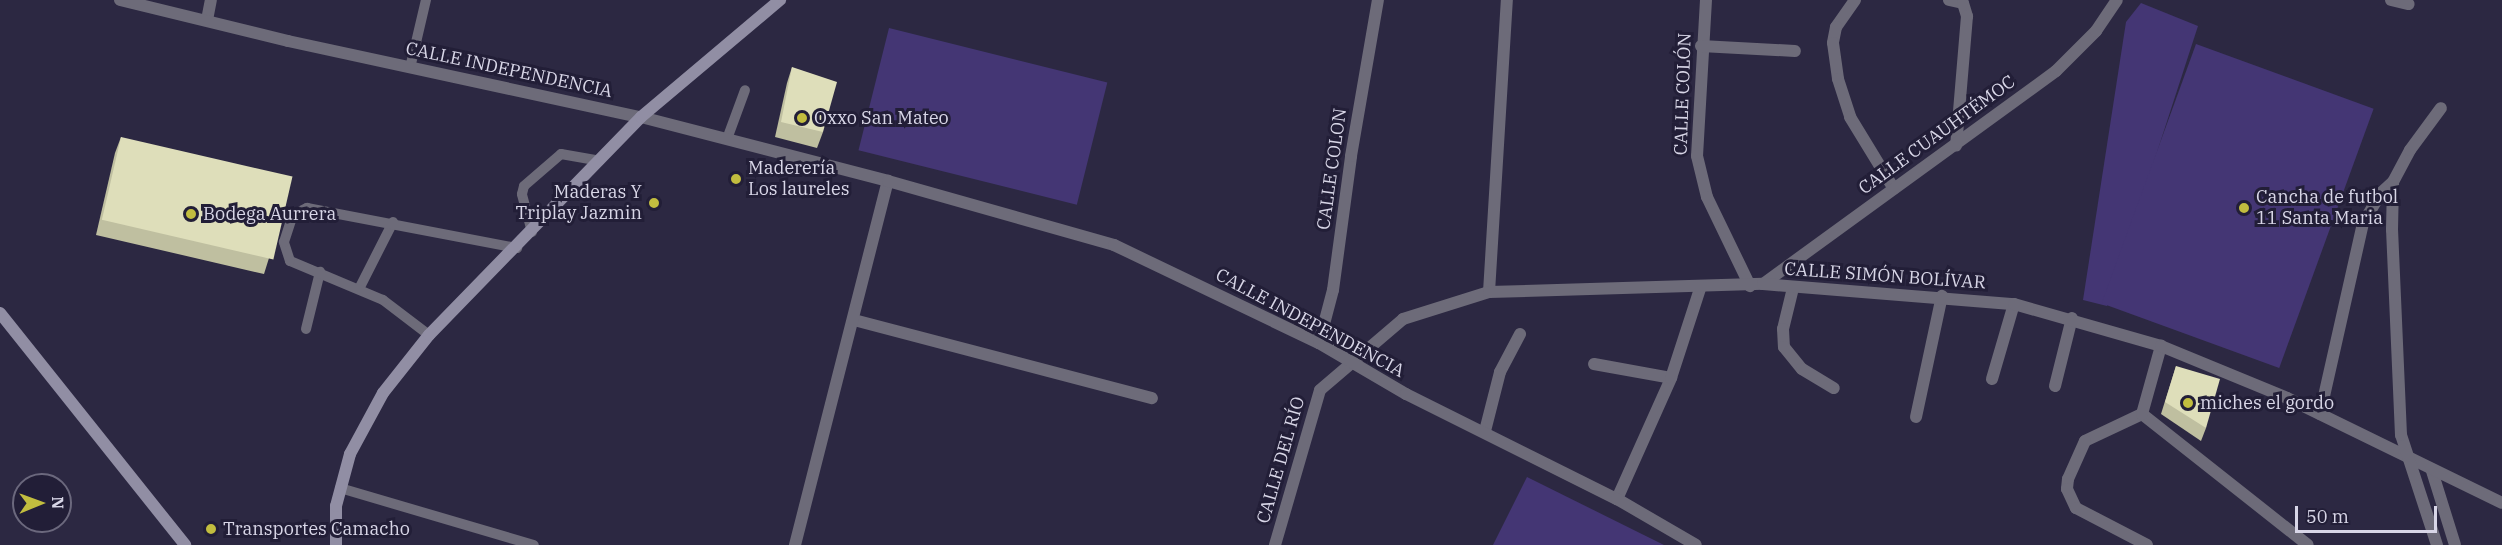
<!DOCTYPE html>
<meta charset="utf-8">
<style>
body{margin:0}
#map{position:relative;width:2502px;height:545px;overflow:hidden;background:#2c2842;font-family:"IBM Plex Serif",serif}
div>[style]{position:absolute}
.green>*{inset:0;background:#443674;transform-origin:0 0}
.service>*{height:10px;margin:-5px;padding:0 5px;transform-origin:5px;border-radius:5px;background:#6d6b79}
.minor>*{height:12px;margin:-6px;padding:0 6px;transform-origin:6px;border-radius:6px;background:#6d6b79}
.tertiary>*{height:12px;margin:-6px;padding:0 6px;transform-origin:6px;border-radius:6px;background:#6d6b79}
.secondary>*{height:12px;margin:-6px;padding:0 6px;transform-origin:6px;border-radius:6px;background:#918ea4}
.wall>*{inset:0;background:#bfbfa0}
.building>*{inset:0;background:#dedeba;transform-origin:0 0}
.dots>*{width:16px;height:16px;translate:-50% -50%;box-sizing:border-box;border:3px solid #221e37;border-radius:50%}
span{translate:-50% -50%;white-space:nowrap;text-align:center;line-height:1.15;-webkit-text-stroke:6px #221e37;paint-order:stroke}
.street-label{font-size:18px;color:#d8d6e7}
.poi-label{font-size:18px;color:#d8d6e7}
.left{translate:0 -50%;text-align:left}
.right{translate:-100% -50%;text-align:right}
.north{position:absolute;left:12px;top:473px;width:60px;height:60px;box-sizing:border-box;background:#221e37;border:2px solid #6b687d;border-radius:50%;rotate:89deg;font-size:16px;font-weight:700;line-height:24px;text-align:center;color:#d8d6e7}
.north::after{content:'';display:block;margin:auto;width:21px;height:27px;background:#c2bd3f;clip-path:polygon(50% 0,100% 100%,50% 72%,0 100%)}
.scale{position:absolute;left:2295px;top:506px;width:142px;height:27px;box-sizing:border-box;border:3px solid #d8d6e7;border-top:0;padding-left:8px;font-size:18px;line-height:21px;white-space:nowrap;color:#d8d6e7;-webkit-text-stroke:4px #221e37;paint-order:stroke}
</style>
<div id="map">
<div class="green">
<i style="clip-path:polygon(2141px 3px,2198px 26px,2107px 306px,2083px 300px,2126px 22px)"></i>
<i style="left:889px;top:28px;width:225px;height:126px;rotate:14deg"></i>
<i style="left:2196px;top:44px;width:189px;height:276px;rotate:20deg"></i>
<i style="clip-path:polygon(1527px 477px,1664px 545px,1493px 545px)"></i>
</div>
<div class="service">
<i style="left:410px;top:68px;width:70px;rotate:-76.8deg"></i>
<i style="left:727px;top:139px;width:52px;rotate:-69.8deg"></i>
<i style="left:532px;top:232px;width:39px;rotate:-105deg"></i>
<i style="left:522px;top:194px;width:8px;rotate:-76deg"></i>
<i style="left:524px;top:186px;width:49px;rotate:-40.9deg"></i>
<i style="left:561px;top:154px;width:39px;rotate:10deg"></i>
<i style="left:360px;top:287px;width:73px;rotate:-63.1deg"></i>
<i style="left:306px;top:329px;width:59px;rotate:-76.2deg"></i>
<i style="left:429px;top:335px;width:58px;rotate:-142.7deg"></i>
<i style="left:383px;top:300px;width:101px;rotate:-157.2deg"></i>
<i style="left:290px;top:261px;width:20px;rotate:-108deg"></i>
<i style="left:284px;top:242px;width:28px;rotate:-72deg"></i>
<i style="left:293px;top:215px;width:16px;rotate:-27deg"></i>
<i style="left:307px;top:208px;width:214px;rotate:10.8deg"></i>
<i style="left:340px;top:488px;width:202px;rotate:16.4deg"></i>
</div>
<div class="minor">
<i style="left:1706px;top:0;width:156px;rotate:93.3deg"></i>
<i style="left:1697px;top:156px;width:42px;rotate:76.3deg"></i>
<i style="left:1707px;top:197px;width:99px;rotate:64.2deg"></i>
<i style="left:1855px;top:0;width:33px;rotate:125deg"></i>
<i style="left:1836px;top:27px;width:16px;rotate:101deg"></i>
<i style="left:1833px;top:43px;width:36px;rotate:82deg"></i>
<i style="left:1838px;top:79px;width:40px;rotate:72deg"></i>
<i style="left:1850px;top:117px;width:84px;rotate:58.6deg"></i>
<i style="left:1949px;top:0;width:14px;rotate:12deg"></i>
<i style="left:1963px;top:3px;width:14px;rotate:73deg"></i>
<i style="left:1967px;top:16px;width:130px;rotate:94.8deg"></i>
<i style="left:2391px;top:0;width:18px;rotate:13deg"></i>
<i style="left:207px;top:20px;width:20px;rotate:-79deg"></i>
<i style="left:1701px;top:46px;width:94px;rotate:3deg"></i>
<i style="left:1763px;top:284px;width:362px;rotate:-36deg"></i>
<i style="left:2056px;top:71px;width:57px;rotate:-45deg"></i>
<i style="left:2096px;top:31px;width:37px;rotate:-56deg"></i>
<i style="left:1793px;top:288px;width:42px;rotate:103.7deg"></i>
<i style="left:1783px;top:329px;width:18px;rotate:87deg"></i>
<i style="left:1784px;top:347px;width:28px;rotate:51deg"></i>
<i style="left:1802px;top:369px;width:37px;rotate:31deg"></i>
<i style="left:1489px;top:292px;width:293px;rotate:-86.5deg"></i>
<i style="left:854px;top:320px;width:308px;rotate:14.7deg"></i>
<i style="left:1319px;top:343px;width:55px;rotate:-75.2deg"></i>
<i style="left:1333px;top:290px;width:135px;rotate:-82.3deg"></i>
<i style="left:1351px;top:156px;width:158px;rotate:-80.2deg"></i>
<i style="left:1594px;top:364px;width:78px;rotate:10.3deg"></i>
<i style="left:1992px;top:379px;width:78px;rotate:-73.7deg"></i>
<i style="left:2055px;top:386px;width:70px;rotate:-76deg"></i>
<i style="left:2142px;top:414px;width:63px;rotate:154.7deg"></i>
<i style="left:2085px;top:441px;width:42px;rotate:114.1deg"></i>
<i style="left:2068px;top:479px;width:10px;rotate:96deg"></i>
<i style="left:2067px;top:489px;width:21px;rotate:65deg"></i>
<i style="left:2076px;top:508px;width:80px;rotate:27.5deg"></i>
<i style="left:2142px;top:414px;width:211px;rotate:38.3deg"></i>
<i style="left:2142px;top:414px;width:71px;rotate:-74.4deg"></i>
<i style="left:2320px;top:414px;width:196px;rotate:-77.3deg"></i>
<i style="left:2363px;top:223px;width:35px;rotate:-59deg"></i>
<i style="left:2381px;top:193px;width:16px;rotate:-43deg"></i>
<i style="left:1916px;top:417px;width:124px;rotate:-77.9deg"></i>
<i style="left:1485px;top:431px;width:61px;rotate:-75.7deg"></i>
<i style="left:1500px;top:372px;width:43px;rotate:-62.2deg"></i>
<i style="left:2432px;top:471px;width:77px;rotate:72.7deg"></i>
<i style="left:1617px;top:499px;width:133px;rotate:-65.9deg"></i>
<i style="left:1671px;top:378px;width:94px;rotate:-72deg"></i>
<i style="left:795px;top:545px;width:376px;rotate:-75.7deg"></i>
<i style="left:1275px;top:545px;width:161px;rotate:-73.8deg"></i>
<i style="left:1320px;top:390px;width:109px;rotate:-40.5deg"></i>
<i style="left:1403px;top:319px;width:90px;rotate:-17.4deg"></i>
<i style="left:1489px;top:292px;width:274px;rotate:-1.7deg"></i>
<i style="left:1763px;top:284px;width:252px;rotate:4.6deg"></i>
<i style="left:2014px;top:304px;width:153px;rotate:15.9deg"></i>
<i style="left:2161px;top:346px;width:136px;rotate:22.4deg"></i>
<i style="left:2287px;top:398px;width:239px;rotate:26deg"></i>
<i style="left:2437px;top:545px;width:116px;rotate:-108.1deg"></i>
<i style="left:2401px;top:435px;width:205px;rotate:-92.5deg"></i>
<i style="left:2392px;top:230px;width:48px;rotate:-88.8deg"></i>
<i style="left:2393px;top:182px;width:36px;rotate:-62deg"></i>
<i style="left:2410px;top:150px;width:52px;rotate:-53.6deg"></i>
</div>
<div class="tertiary">
<i style="left:120px;top:0;width:173px;rotate:13.7deg"></i>
<i style="left:288px;top:41px;width:361px;rotate:12.2deg"></i>
<i style="left:641px;top:117px;width:255px;rotate:14.5deg"></i>
<i style="left:888px;top:181px;width:235px;rotate:15.8deg"></i>
<i style="left:1114px;top:245px;width:227px;rotate:25.6deg"></i>
<i style="left:1319px;top:343px;width:101px;rotate:30.4deg"></i>
<i style="left:1406px;top:394px;width:236px;rotate:26.5deg"></i>
<i style="left:1617px;top:499px;width:91px;rotate:30.2deg"></i>
</div>
<div class="secondary">
<i style="left:0;top:313px;width:297px;rotate:51.4deg"></i>
<i style="left:336px;top:545px;width:39px;rotate:-90deg"></i>
<i style="left:336px;top:506px;width:54px;rotate:-74.9deg"></i>
<i style="left:350px;top:454px;width:69px;rotate:-61.6deg"></i>
<i style="left:383px;top:393px;width:74px;rotate:-51.6deg"></i>
<i style="left:429px;top:335px;width:304px;rotate:-45.8deg"></i>
<i style="left:641px;top:117px;width:182px;rotate:-40.1deg"></i>
</div>
<div class="wall">
<i style="clip-path:polygon(792px 67px,823px 132px,817px 148px,775px 137px,787px 83px)"></i>
<i style="clip-path:polygon(121px 137px,269px 258px,264px 274px,96px 235px,115px 153px)"></i>
<i style="clip-path:polygon(2176px 366px,2206px 428px,2201px 441px,2161px 414px)"></i>
</div>
<div class="building">
<i style="clip-path:polygon(792px 67px,837px 82px,823px 132px,781px 122px)"></i>
<i style="left:121px;top:137px;width:176px;height:85px;rotate:13deg"></i>
<i style="clip-path:polygon(2176px 366px,2220px 379px,2206px 428px,2165px 402px)"></i>
</div>
<div class="dots">
<i style="left:802px;top:118px;background:#c2bd3f"></i>
<i style="left:736px;top:179px;background:#c2bd3f"></i>
<i style="left:654px;top:203px;background:#c2bd3f"></i>
<i style="left:2244px;top:208px;background:#c2bd3f"></i>
<i style="left:191px;top:214px;background:#c2bd3f"></i>
<i style="left:2188px;top:403px;background:#c2bd3f"></i>
<i style="left:211px;top:529px;background:#c2bd3f"></i>
</div>
<div class="street-label">
<span style="left:509px;top:70px;rotate:12deg">CALLE INDEPENDENCIA</span>
<span style="left:1683px;top:94px;rotate:-88deg">CALLE COLÓN</span>
<span style="left:1937px;top:135px;rotate:-36deg">CALLE CUAUHTÉMOC</span>
<span style="left:1332px;top:169px;rotate:-82deg">CALLE COLON</span>
<span style="left:1885px;top:276px;rotate:4deg">CALLE SIMÓN BOLÍVAR</span>
<span style="left:1310px;top:323px;rotate:28deg">CALLE INDEPENDENCIA</span>
<span style="left:1281px;top:460px;rotate:-74deg">CALLE DEL RÍO</span>
</div>
<div class="poi-label">
<span class="left" style="left:814px;top:118px">Oxxo San Mateo</span>
<span class="left" style="left:748px;top:179px">Maderería<br>Los laureles</span>
<span class="right" style="left:642px;top:203px">Maderas Y<br>Triplay Jazmin</span>
<span class="left" style="left:2256px;top:208px">Cancha de futbol<br>11 Santa Maria</span>
<span class="left" style="left:203px;top:214px">Bodega Aurrera</span>
<span class="left" style="left:2200px;top:403px">miches el gordo</span>
<span class="left" style="left:223px;top:529px">Transportes Camacho</span>
</div>
<div class="north">N</div>
<div class="scale">50 m</div>
</div>
